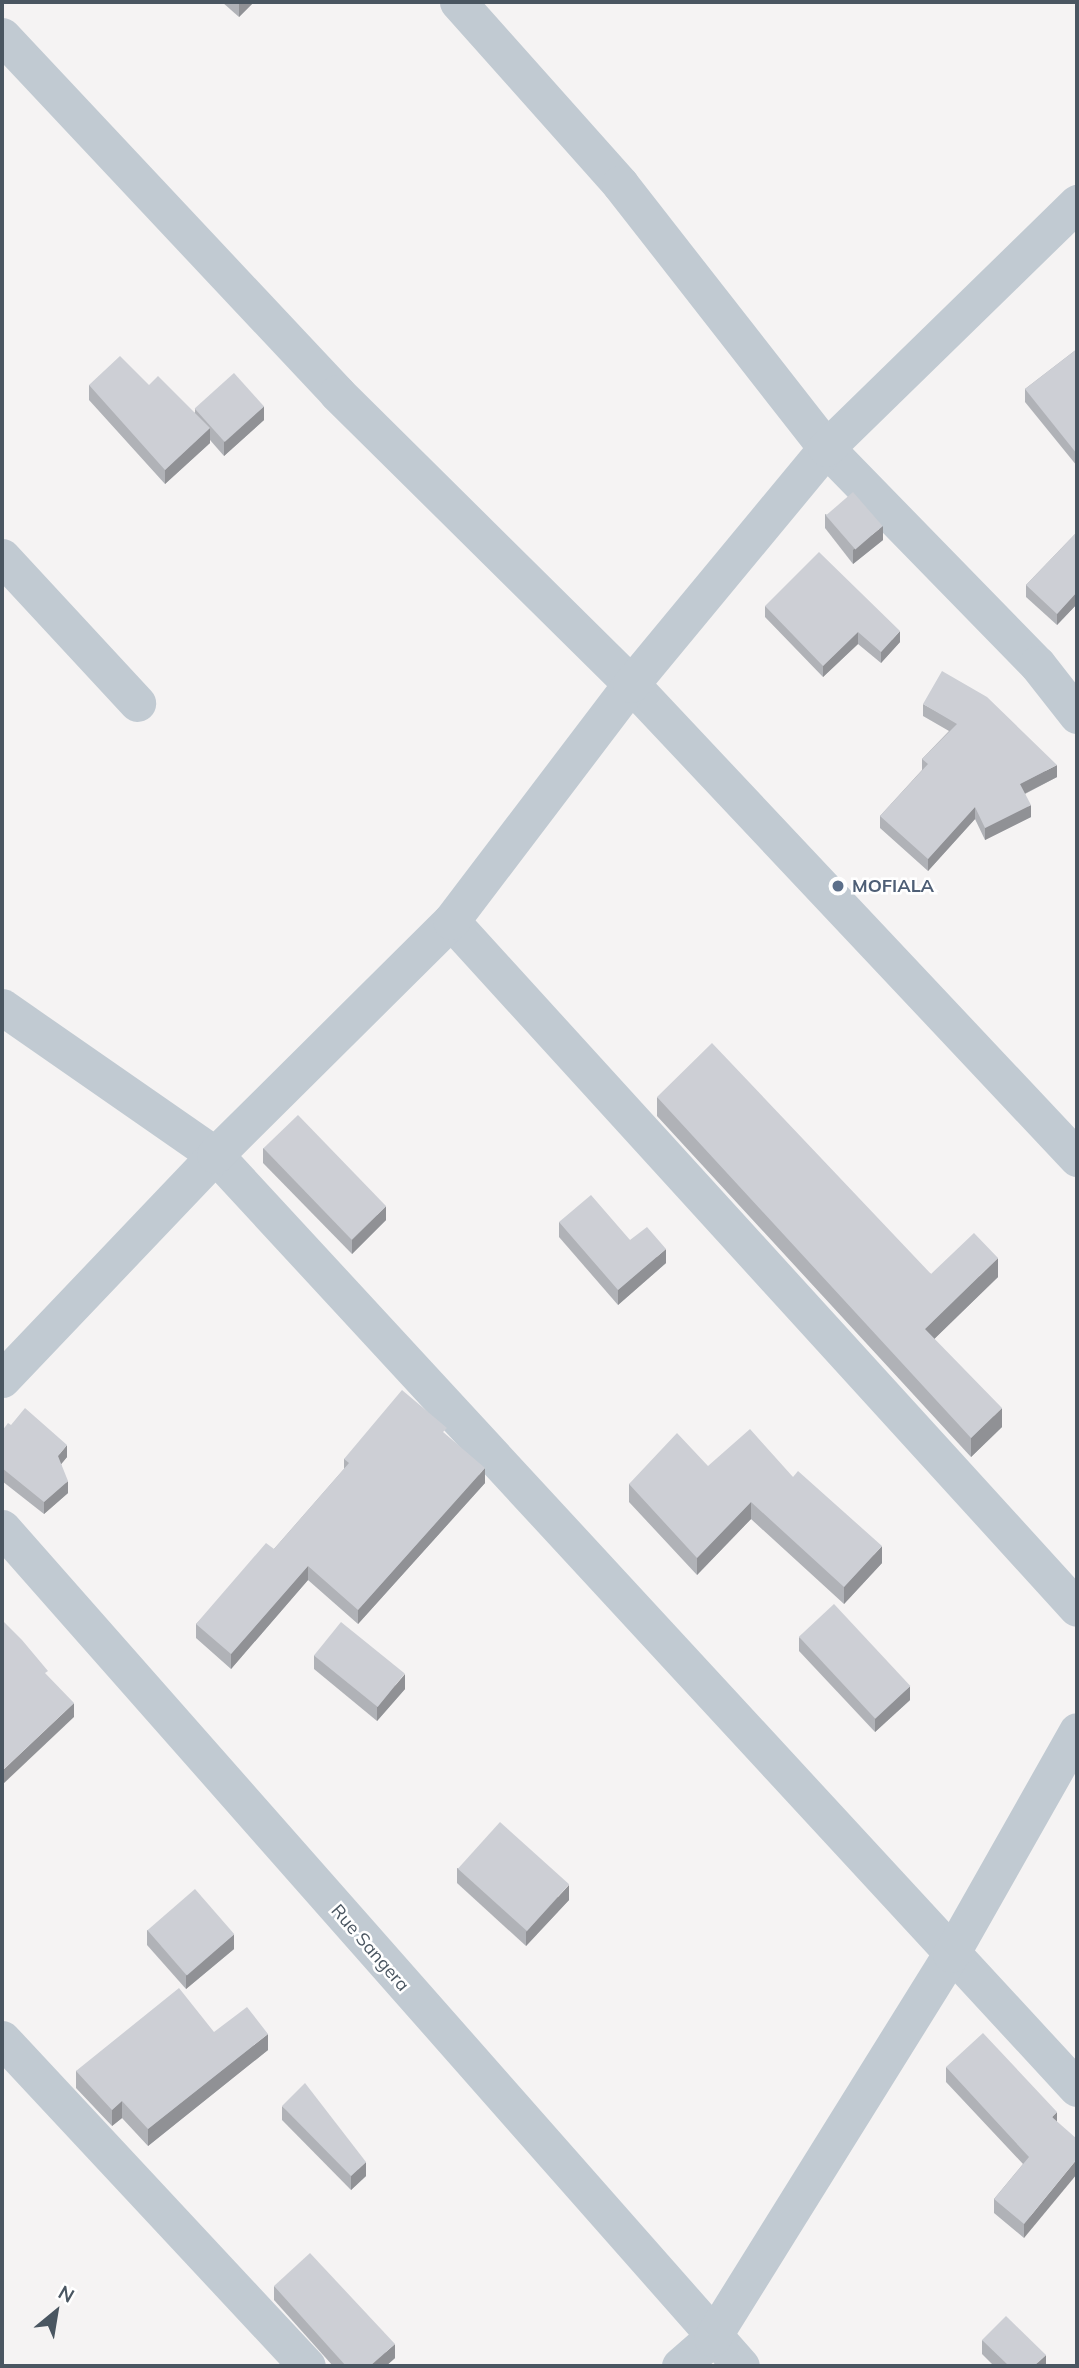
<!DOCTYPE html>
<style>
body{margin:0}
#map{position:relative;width:1079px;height:2368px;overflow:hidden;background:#f5f3f3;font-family:Mulish,sans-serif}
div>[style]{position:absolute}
.minor>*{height:37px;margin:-18.5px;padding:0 18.5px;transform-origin:18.5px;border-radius:18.5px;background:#c1cad2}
.wall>*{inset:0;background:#b0b2b7}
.shaded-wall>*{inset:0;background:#909195}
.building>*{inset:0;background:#cdcfd5;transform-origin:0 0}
.dots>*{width:19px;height:19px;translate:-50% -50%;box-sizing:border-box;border:4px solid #fff;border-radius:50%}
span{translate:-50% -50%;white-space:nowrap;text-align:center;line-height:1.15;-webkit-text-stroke:5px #fff;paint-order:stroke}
.service-label{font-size:18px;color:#4e5e75;font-weight:700}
.left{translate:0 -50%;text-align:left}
.street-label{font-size:18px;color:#4a5661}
.frame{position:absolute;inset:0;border:4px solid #4a5661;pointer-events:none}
.north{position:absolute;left:21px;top:2277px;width:70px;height:70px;-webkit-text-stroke:5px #fff;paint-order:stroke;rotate:30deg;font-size:19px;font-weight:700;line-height:28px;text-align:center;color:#4a5661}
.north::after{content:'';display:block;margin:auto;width:24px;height:32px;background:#4a5661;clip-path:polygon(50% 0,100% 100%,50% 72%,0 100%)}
</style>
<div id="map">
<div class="minor">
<i style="left:458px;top:2px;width:244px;rotate:48.3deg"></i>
<i style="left:620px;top:184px;width:335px;rotate:52deg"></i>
<i style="left:826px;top:448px;width:302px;rotate:45.7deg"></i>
<i style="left:1037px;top:664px;width:65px;rotate:51.9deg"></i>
<i style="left:2px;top:36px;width:490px;rotate:46.8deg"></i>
<i style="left:337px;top:393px;width:414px;rotate:44.7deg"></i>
<i style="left:631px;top:684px;width:651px;rotate:46.74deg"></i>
<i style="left:2px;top:557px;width:199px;rotate:47.2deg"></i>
<i style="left:451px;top:921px;width:929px;rotate:47.66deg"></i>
<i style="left:2px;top:1007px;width:259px;rotate:34.8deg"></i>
<i style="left:215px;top:1155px;width:1270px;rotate:47.27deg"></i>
<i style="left:2px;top:1379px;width:309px;rotate:-46.4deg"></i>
<i style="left:215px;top:1155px;width:332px;rotate:-44.8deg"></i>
<i style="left:451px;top:921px;width:298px;rotate:-52.8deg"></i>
<i style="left:631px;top:684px;width:306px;rotate:-50.4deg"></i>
<i style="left:826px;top:448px;width:351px;rotate:-44.3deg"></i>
<i style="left:2px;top:1528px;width:1117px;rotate:48.59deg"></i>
<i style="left:2px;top:2039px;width:447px;rotate:47deg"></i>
<i style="left:680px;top:2366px;width:43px;rotate:-41.2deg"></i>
<i style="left:712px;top:2338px;width:452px;rotate:-58.1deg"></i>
<i style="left:951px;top:1954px;width:256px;rotate:-60.5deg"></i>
</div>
<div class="wall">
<i style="clip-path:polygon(222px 2px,254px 2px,239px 17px)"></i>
<i style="clip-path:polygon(1077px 349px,1077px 466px,1025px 402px,1025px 389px)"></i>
<i style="clip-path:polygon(89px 385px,149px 385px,195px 413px,195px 409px,264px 420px,224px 456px,210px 440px,210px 443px,165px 484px,89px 400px)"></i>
<i style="clip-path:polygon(825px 514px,883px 540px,853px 564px,825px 528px)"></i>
<i style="clip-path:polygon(1077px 532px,1077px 604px,1057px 625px,1026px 597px,1026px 585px)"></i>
<i style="clip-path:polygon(765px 606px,900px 642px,881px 663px,858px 644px,823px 677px,765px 617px)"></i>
<i style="clip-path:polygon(923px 704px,1057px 777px,1025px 794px,1031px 817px,985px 840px,975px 819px,928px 871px,880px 828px,880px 816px,922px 770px,922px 759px,949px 731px,923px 716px)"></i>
<i style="clip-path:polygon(657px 1097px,931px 1274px,998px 1277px,934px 1339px,1002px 1427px,971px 1457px,657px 1116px)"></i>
<i style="clip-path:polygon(263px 1148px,386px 1220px,352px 1254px,263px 1163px)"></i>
<i style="clip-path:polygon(559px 1222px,630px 1240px,666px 1263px,618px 1305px,559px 1237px)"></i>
<i style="clip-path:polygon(2px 1431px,67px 1457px,61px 1464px,68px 1493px,44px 1514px,2px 1481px)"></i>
<i style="clip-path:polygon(447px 1436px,485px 1483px,358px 1624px,308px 1580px,231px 1669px,196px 1638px,196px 1624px,274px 1549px,344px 1469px,344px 1459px)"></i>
<i style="clip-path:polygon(708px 1466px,793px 1477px,882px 1563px,844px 1604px,751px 1519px,697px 1575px,629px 1502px,629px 1484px)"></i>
<i style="clip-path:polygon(799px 1637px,910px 1700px,875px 1732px,799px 1651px)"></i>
<i style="clip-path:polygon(314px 1655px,405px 1689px,377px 1721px,314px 1669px)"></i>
<i style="clip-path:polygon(1077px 1843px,1077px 1860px,1076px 1858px,1076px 1844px)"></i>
<i style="clip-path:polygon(457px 1868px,569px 1900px,526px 1946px,457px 1883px)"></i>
<i style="clip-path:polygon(147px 1930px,234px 1949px,186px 1989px,147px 1945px)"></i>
<i style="clip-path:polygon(214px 2032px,268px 2050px,148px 2146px,122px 2118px,112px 2126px,76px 2088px,76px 2071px)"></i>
<i style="clip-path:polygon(946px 2067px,1057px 2122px,1024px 2238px,994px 2213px,994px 2199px,1023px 2164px,946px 2082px)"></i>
<i style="clip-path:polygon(282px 2106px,366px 2176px,351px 2190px,282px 2120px)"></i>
<i style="clip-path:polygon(274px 2286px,395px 2358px,386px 2366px,333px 2366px,274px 2300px)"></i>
<i style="clip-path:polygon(982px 2340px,1046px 2366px,994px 2366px,982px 2354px)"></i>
</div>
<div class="shaded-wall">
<i style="clip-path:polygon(241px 2px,254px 2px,239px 17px,239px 3px)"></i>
<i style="clip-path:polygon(264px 406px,264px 420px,224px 456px,224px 441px)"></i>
<i style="clip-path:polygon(210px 428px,210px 443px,165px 484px,165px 470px)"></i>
<i style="clip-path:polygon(883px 526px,883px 540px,853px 564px,853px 550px)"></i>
<i style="clip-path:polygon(1077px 592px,1077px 604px,1057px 625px,1057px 614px)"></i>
<i style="clip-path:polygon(900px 631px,900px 642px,881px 663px,881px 652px)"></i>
<i style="clip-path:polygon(858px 632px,858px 644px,823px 677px,823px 666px)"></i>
<i style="clip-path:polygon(1057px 765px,1057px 777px,1020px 796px,1020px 784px)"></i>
<i style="clip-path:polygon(1031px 805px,1031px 817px,985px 840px,985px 828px)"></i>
<i style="clip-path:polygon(975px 807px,975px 819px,928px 871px,928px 859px)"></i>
<i style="clip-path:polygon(386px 1206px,386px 1220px,352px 1254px,352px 1240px)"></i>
<i style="clip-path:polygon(666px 1249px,666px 1263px,618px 1305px,618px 1290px)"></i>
<i style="clip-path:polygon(998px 1258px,998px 1277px,925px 1348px,925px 1329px)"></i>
<i style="clip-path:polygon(1002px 1408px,1002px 1427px,971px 1457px,971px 1438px)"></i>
<i style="clip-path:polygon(67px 1445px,67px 1457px,58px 1468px,58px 1456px)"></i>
<i style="clip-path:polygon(485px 1468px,485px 1483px,358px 1624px,358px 1610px)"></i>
<i style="clip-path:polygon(68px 1481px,68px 1493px,44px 1514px,44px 1502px)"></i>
<i style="clip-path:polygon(751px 1502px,751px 1519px,697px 1575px,697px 1558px)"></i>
<i style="clip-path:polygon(882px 1546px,882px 1563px,844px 1604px,844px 1587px)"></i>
<i style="clip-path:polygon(308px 1566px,308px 1580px,231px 1669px,231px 1654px)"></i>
<i style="clip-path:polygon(405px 1674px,405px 1689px,377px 1721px,377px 1707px)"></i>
<i style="clip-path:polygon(910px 1686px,910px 1700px,875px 1732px,875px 1718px)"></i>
<i style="clip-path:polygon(74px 1703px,74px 1717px,2px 1785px,2px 1771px)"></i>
<i style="clip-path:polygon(569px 1885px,569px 1900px,526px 1946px,526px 1932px)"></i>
<i style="clip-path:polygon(234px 1934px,234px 1949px,186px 1989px,186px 1975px)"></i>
<i style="clip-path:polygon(268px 2034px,268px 2050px,148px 2146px,148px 2129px)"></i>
<i style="clip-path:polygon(122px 2101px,122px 2118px,112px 2126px,112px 2110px)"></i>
<i style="clip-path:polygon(1057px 2112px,1057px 2126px,1052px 2117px)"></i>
<i style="clip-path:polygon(1077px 2159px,1077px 2174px,1024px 2238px,1024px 2224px)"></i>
<i style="clip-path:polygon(366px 2162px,366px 2176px,351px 2190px,351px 2176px)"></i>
<i style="clip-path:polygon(395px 2344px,395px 2358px,386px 2366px,370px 2366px)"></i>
<i style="clip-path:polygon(1046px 2355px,1046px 2366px,1034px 2366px)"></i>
</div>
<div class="building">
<i style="clip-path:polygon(1077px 349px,1077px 454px,1025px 389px)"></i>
<i style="clip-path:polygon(120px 356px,149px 385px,158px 376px,210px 428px,165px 470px,89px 385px)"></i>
<i style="left:234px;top:373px;width:45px;height:53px;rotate:48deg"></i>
<i style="left:853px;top:492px;width:45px;height:36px;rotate:49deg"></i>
<i style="clip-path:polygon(1077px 532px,1077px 593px,1077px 592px,1057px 614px,1026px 585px)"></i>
<i style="clip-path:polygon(819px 552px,900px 631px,881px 652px,858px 632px,823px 666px,765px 606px)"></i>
<i style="clip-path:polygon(942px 671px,987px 697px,1057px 765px,1020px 784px,1031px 805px,985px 828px,975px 807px,928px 859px,880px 816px,928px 764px,922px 759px,957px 724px,923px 704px)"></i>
<i style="clip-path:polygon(712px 1043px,931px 1274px,974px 1233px,998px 1258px,925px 1329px,1002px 1408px,971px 1438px,657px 1097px)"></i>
<i style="left:298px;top:1115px;width:127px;height:48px;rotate:46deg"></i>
<i style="clip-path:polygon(591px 1195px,630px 1240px,647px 1227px,666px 1249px,618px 1290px,559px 1222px)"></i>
<i style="clip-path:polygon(402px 1390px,447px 1428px,443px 1432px,485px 1468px,358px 1610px,308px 1566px,231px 1654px,196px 1624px,266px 1543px,274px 1549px,349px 1463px,344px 1459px)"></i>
<i style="clip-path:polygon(25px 1408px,67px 1445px,58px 1456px,68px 1481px,44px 1502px,2px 1468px,2px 1431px,8px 1423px,11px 1425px)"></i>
<i style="clip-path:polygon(750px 1429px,793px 1477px,798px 1471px,882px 1546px,844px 1587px,751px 1502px,697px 1558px,629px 1484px,677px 1433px,708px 1466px)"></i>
<i style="left:834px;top:1604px;width:112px;height:48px;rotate:47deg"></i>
<i style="clip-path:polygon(2px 1620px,22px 1640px,48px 1671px,45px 1673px,74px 1703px,2px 1771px)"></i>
<i style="left:341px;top:1622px;width:82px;height:43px;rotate:39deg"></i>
<i style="left:500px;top:1822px;width:93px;height:63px;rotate:42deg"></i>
<i style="left:195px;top:1889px;width:60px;height:63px;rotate:49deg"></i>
<i style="clip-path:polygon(179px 1988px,214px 2032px,247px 2007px,268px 2034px,148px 2129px,122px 2101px,112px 2110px,76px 2071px)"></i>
<i style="clip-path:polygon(983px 2033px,1057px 2112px,1052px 2117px,1077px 2139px,1077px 2159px,1024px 2224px,994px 2199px,1029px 2157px,946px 2067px)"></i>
<i style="clip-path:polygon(305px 2083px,366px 2162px,351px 2176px,282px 2106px)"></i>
<i style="clip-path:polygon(310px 2253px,395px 2344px,370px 2366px,346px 2366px,274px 2286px)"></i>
<i style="clip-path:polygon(1006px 2316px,1046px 2355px,1034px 2366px,1009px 2366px,982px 2340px)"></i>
</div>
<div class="dots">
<i style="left:838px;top:886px;background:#5c6f8a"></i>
</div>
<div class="service-label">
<span class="left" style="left:852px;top:886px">MOFIALA</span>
</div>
<div class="street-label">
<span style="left:370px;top:1948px;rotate:49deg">Rue Sangera</span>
</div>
<div class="frame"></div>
<div class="north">N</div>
</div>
